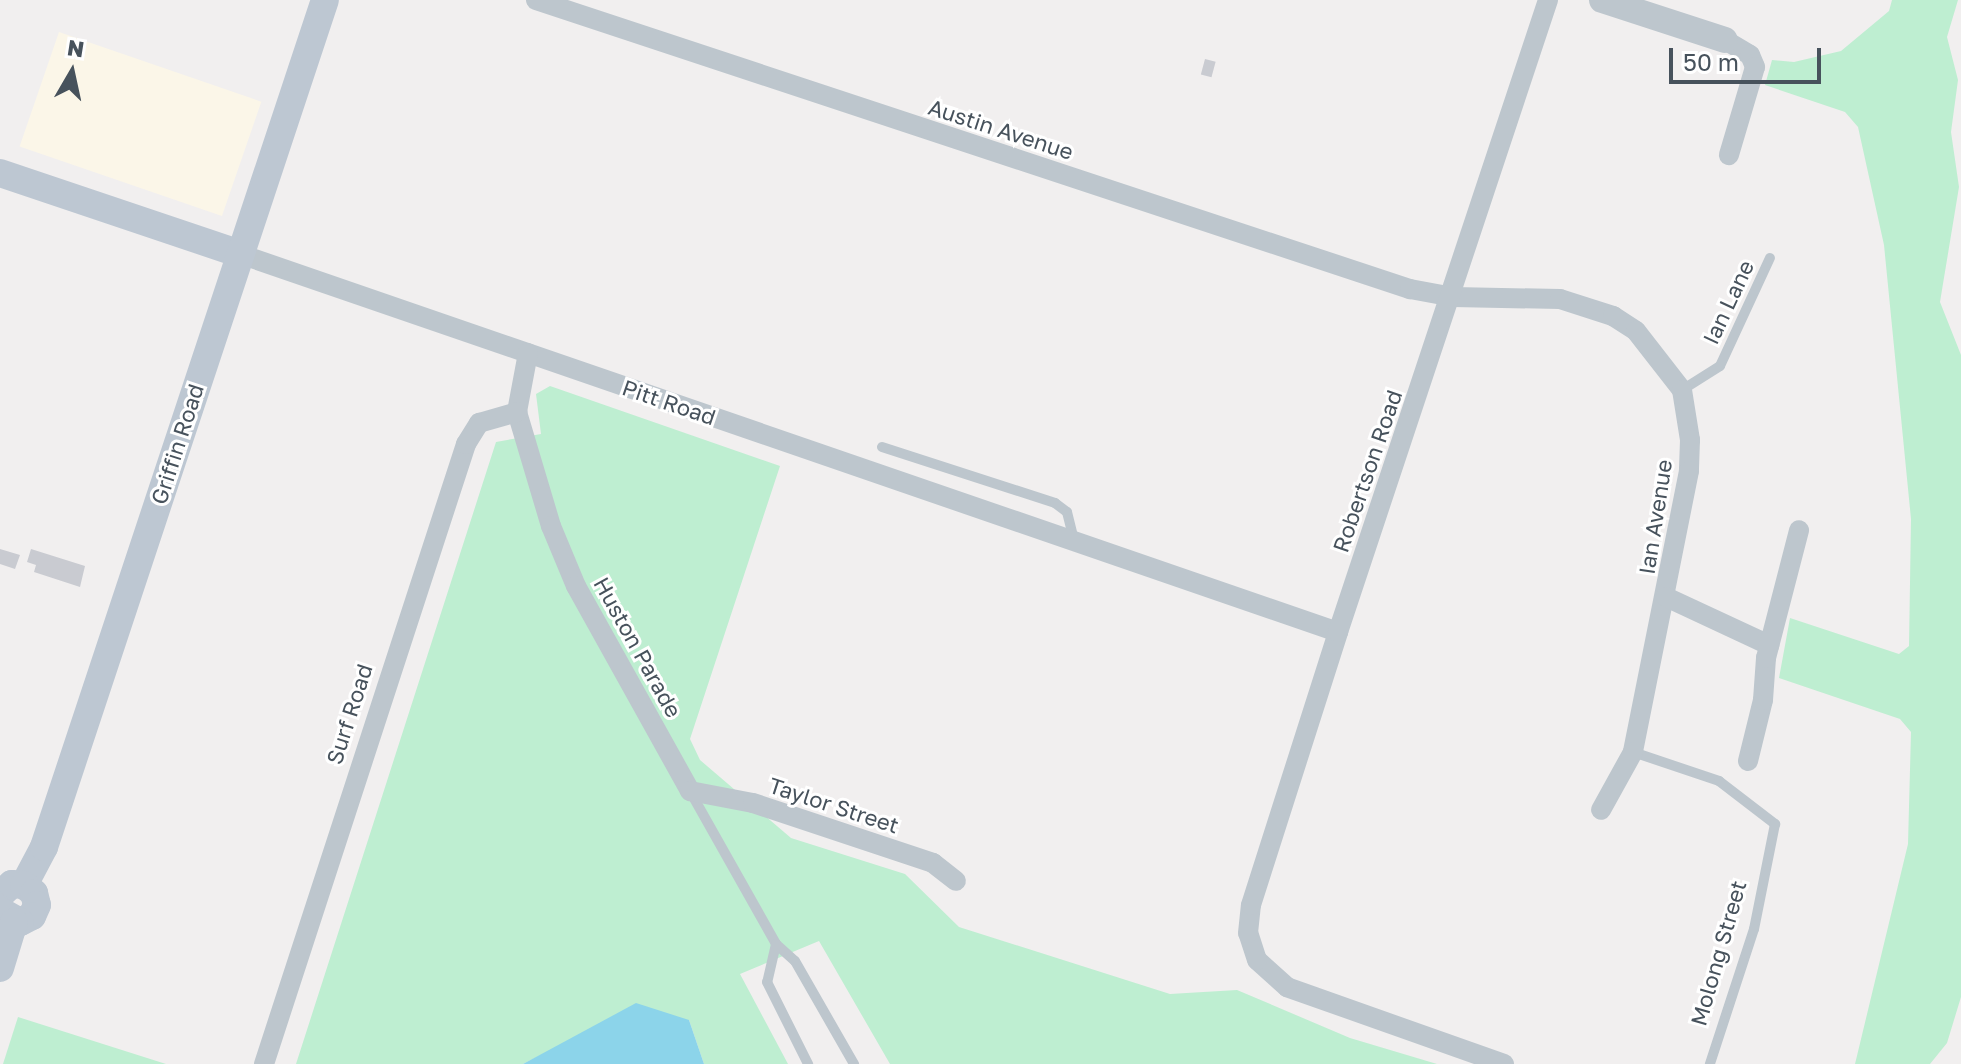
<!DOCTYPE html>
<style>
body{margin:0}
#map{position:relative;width:1961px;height:1064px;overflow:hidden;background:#f1efef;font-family:"Golos Text",sans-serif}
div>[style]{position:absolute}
.commercial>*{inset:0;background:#fbf6e8;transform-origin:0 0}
.green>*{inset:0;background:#beeed1}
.water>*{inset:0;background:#8cd4ea}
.building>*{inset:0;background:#c9cbd1;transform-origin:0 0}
.service>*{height:10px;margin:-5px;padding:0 5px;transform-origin:5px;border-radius:5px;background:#bdc6cd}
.minor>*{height:20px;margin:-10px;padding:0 10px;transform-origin:10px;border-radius:10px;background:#bdc6cd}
.tertiary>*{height:26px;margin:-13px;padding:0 13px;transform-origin:13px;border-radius:13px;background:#bdc6cd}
.secondary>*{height:28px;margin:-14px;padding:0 14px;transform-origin:14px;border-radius:14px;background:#bdc7d2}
span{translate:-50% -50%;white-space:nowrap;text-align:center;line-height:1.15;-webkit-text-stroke:6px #fff;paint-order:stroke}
.street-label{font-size:22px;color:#47525c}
.north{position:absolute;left:32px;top:32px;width:80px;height:80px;-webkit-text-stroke:6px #fff;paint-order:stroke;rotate:9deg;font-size:22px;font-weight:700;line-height:32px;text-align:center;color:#47525c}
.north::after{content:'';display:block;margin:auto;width:28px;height:36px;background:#47525c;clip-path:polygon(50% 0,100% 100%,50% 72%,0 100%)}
.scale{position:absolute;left:1669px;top:48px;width:152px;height:36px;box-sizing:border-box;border:4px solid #47525c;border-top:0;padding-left:10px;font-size:24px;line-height:28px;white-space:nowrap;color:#47525c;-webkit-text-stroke:6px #fff;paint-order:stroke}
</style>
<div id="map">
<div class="commercial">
<i style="left:59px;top:32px;width:214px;height:121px;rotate:19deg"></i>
</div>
<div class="green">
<i style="clip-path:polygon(1892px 0,1958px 0,1947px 37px,1958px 80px,1951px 132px,1959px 187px,1940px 302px,1961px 355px,1961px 997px,1947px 1043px,1930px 1064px,1855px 1064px,1908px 844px,1911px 732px,1900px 719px,1779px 678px,1790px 618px,1899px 654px,1909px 646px,1911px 519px,1884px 245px,1858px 127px,1845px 112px,1765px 85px,1772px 60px,1794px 62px,1841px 51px,1889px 11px)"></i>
<i style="clip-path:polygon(550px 386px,780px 466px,690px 739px,700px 760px,791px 838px,905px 874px,959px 927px,1170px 994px,1237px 990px,1350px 1038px,1437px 1064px,890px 1064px,819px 941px,740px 974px,788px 1064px,704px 1064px,689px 1020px,571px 1040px,523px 1064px,296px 1064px,496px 442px,541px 434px,536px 394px)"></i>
<i style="clip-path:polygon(18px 1017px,166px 1064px,3px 1064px)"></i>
</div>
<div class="water">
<i style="clip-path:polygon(636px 1003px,689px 1020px,704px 1064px,523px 1064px)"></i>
</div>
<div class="building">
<i style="left:1205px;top:59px;width:11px;height:16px;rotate:15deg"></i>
<i style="clip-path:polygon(0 549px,20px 555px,15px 569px,0 564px)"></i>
<i style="clip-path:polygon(31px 549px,85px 566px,80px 587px,34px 572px,36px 565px,27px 562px)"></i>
</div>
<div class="service">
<i style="left:1682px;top:390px;width:45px;rotate:-32.3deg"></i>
<i style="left:1720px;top:366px;width:119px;rotate:-65.2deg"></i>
<i style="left:882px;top:447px;width:182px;rotate:17.9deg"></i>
<i style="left:1055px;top:503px;width:15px;rotate:37deg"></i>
<i style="left:1067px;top:512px;width:30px;rotate:76deg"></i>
<i style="left:1633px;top:752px;width:91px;rotate:18.6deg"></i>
<i style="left:1719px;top:781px;width:71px;rotate:37.5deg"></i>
<i style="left:1775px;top:824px;width:107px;rotate:101.3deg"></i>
<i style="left:1754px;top:929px;width:142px;rotate:108.1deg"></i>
<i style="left:691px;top:793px;width:173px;rotate:60.6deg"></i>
<i style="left:776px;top:944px;width:25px;rotate:42deg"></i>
<i style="left:795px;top:961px;width:119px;rotate:60.2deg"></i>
<i style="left:776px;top:944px;width:39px;rotate:103deg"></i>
<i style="left:767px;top:982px;width:92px;rotate:63.4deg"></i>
</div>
<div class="minor">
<i style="left:536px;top:0;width:921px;rotate:18.3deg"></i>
<i style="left:1410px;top:289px;width:44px;rotate:10.5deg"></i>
<i style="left:1453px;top:297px;width:107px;rotate:1.1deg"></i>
<i style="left:1560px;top:299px;width:56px;rotate:17.8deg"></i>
<i style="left:1613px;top:316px;width:27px;rotate:33deg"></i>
<i style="left:1636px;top:331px;width:75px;rotate:52.1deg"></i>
<i style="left:1682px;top:390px;width:51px;rotate:80.9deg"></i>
<i style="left:1690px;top:440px;width:31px;rotate:92deg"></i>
<i style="left:1689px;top:471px;width:287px;rotate:101.3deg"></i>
<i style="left:1633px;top:752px;width:66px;rotate:118.9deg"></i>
<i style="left:1725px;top:40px;width:29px;rotate:31deg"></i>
<i style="left:1750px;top:55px;width:13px;rotate:67deg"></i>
<i style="left:1755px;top:67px;width:92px;rotate:106.5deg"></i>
<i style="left:240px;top:254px;width:1161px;rotate:19deg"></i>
<i style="left:528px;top:353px;width:60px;rotate:100.6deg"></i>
<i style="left:517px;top:412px;width:119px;rotate:73.4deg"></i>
<i style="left:551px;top:526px;width:65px;rotate:67.4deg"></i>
<i style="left:576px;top:586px;width:235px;rotate:60.9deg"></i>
<i style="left:690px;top:791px;width:64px;rotate:10.8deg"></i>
<i style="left:753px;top:803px;width:190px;rotate:18.4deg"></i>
<i style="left:933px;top:863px;width:29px;rotate:38deg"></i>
<i style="left:1666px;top:597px;width:114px;rotate:25deg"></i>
<i style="left:1748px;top:761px;width:63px;rotate:-76.2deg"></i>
<i style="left:1763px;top:700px;width:42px;rotate:-85.9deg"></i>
<i style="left:1766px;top:658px;width:132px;rotate:-75.5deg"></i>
<i style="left:264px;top:1064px;width:652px;rotate:-71.95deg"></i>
<i style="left:466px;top:444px;width:25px;rotate:-58deg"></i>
<i style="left:479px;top:423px;width:40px;rotate:-16deg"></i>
<i style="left:1504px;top:1064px;width:230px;rotate:-160.5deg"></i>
<i style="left:1287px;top:987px;width:40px;rotate:-138deg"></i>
<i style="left:1257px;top:960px;width:28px;rotate:-108deg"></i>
<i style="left:1248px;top:933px;width:28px;rotate:-84deg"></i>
<i style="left:1251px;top:905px;width:287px;rotate:-72.3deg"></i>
<i style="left:1338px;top:632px;width:666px;rotate:-71.62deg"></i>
</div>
<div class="tertiary">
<i style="left:1602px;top:0;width:129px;rotate:18deg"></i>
</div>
<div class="secondary">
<i style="left:0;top:173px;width:253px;rotate:18.6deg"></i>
<i style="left:24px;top:885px;width:43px;rotate:-62.2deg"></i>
<i style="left:44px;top:847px;width:892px;rotate:-71.65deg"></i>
<i style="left:0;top:895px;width:16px;rotate:-43deg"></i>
<i style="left:12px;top:884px;width:12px;rotate:5deg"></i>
<i style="left:24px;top:885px;width:13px;rotate:39deg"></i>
<i style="left:34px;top:893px;width:12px;rotate:76deg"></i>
<i style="left:37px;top:905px;width:12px;rotate:114deg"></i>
<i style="left:32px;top:916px;width:13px;rotate:153deg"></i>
<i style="left:20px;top:922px;width:23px;rotate:-151deg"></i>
<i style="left:0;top:968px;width:48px;rotate:-73.1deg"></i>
</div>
<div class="street-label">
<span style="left:1001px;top:129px;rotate:18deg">Austin Avenue</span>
<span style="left:1728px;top:302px;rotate:-65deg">Ian Lane</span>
<span style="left:669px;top:402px;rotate:19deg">Pitt Road</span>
<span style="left:177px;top:444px;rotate:-72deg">Griffin Road</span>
<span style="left:1367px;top:471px;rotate:-71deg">Robertson Road</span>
<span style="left:1655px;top:517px;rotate:-81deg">Ian Avenue</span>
<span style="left:638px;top:647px;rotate:61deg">Huston Parade</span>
<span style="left:349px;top:714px;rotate:-72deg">Surf Road</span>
<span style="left:834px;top:805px;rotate:18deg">Taylor Street</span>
<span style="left:1718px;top:953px;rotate:-74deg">Molong Street</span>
</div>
<div class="north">N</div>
<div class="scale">50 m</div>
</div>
